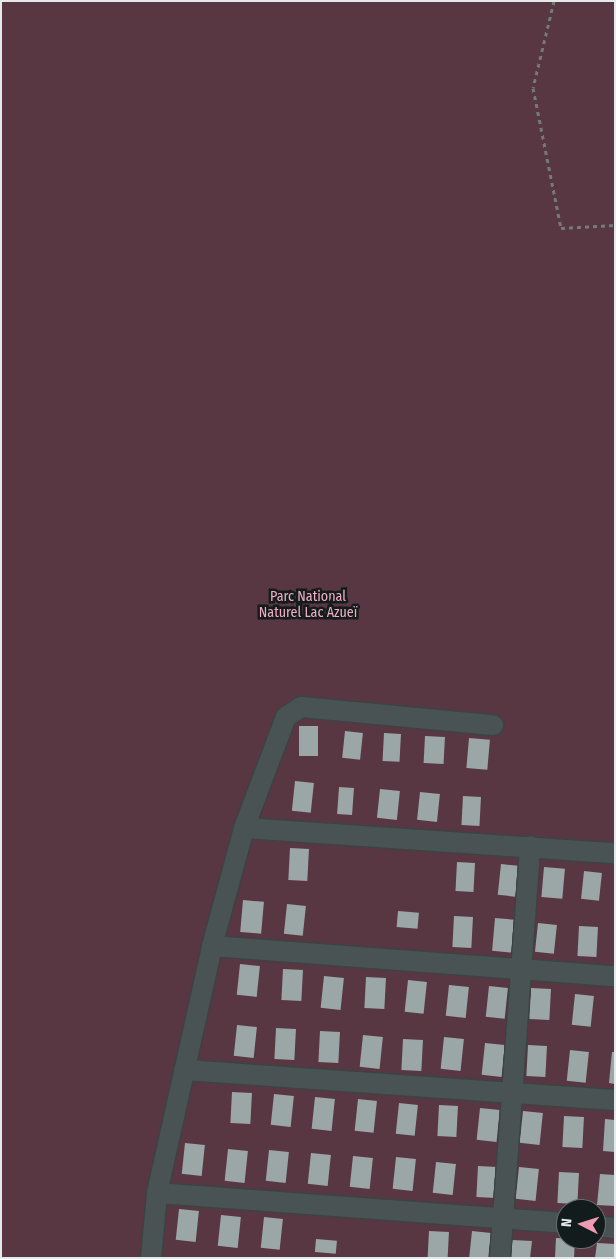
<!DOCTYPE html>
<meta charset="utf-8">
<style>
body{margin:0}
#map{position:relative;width:616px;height:1259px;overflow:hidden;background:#1c2525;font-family:"Fira Sans Condensed",sans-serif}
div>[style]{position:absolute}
.green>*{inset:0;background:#583742}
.building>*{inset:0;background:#9ba6a6;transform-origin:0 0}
.path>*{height:3px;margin-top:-1.5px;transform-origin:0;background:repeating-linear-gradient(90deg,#727a7a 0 4px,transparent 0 8px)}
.roads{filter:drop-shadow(1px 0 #3b4343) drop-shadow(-1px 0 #3b4343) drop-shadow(0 1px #3b4343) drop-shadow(0 -1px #3b4343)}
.minor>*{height:20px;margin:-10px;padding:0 10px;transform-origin:10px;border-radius:10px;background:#495353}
span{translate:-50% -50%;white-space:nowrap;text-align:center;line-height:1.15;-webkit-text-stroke:5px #131c1c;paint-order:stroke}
.park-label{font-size:14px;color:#f4acc2}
.frame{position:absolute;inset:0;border:2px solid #e4eaeb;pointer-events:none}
.north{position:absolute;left:556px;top:1199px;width:50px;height:50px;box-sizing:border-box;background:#131c1c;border:1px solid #676e6f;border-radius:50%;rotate:275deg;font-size:14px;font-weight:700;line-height:20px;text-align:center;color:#e4eaeb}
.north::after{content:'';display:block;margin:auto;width:18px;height:22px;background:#f09ab5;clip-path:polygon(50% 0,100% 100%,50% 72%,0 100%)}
</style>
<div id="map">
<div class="green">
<i style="clip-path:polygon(evenodd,1px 1px,615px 1px,615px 1258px,1px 1258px,1px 1px,566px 1209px,596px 1209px,596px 1239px,566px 1239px,566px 1209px)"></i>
</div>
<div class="building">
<i style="left:299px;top:726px;width:19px;height:30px"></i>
<i style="left:345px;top:731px;width:18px;height:27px;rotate:6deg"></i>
<i style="left:384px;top:733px;width:17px;height:28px;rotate:3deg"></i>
<i style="left:425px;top:736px;width:20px;height:27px;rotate:3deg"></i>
<i style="left:469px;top:738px;width:21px;height:30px;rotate:5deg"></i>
<i style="left:295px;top:781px;width:19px;height:30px;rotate:6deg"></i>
<i style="left:339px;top:787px;width:15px;height:27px;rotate:4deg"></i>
<i style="left:380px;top:789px;width:20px;height:29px;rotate:6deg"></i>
<i style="left:420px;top:792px;width:20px;height:28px;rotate:6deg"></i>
<i style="left:463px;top:796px;width:18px;height:29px;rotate:3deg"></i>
<i style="left:290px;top:848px;width:19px;height:32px;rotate:3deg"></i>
<i style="left:457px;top:862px;width:18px;height:29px;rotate:3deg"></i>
<i style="left:501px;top:864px;width:20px;height:31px;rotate:6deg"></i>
<i style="left:544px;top:867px;width:21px;height:30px;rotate:5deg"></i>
<i style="left:584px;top:871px;width:18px;height:28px;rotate:6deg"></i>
<i style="left:243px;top:900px;width:21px;height:32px;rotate:5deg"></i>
<i style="left:287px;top:904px;width:19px;height:30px;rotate:6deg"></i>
<i style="left:398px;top:911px;width:21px;height:16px;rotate:5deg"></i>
<i style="left:454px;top:916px;width:19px;height:31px;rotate:3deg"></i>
<i style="left:495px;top:918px;width:21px;height:33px;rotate:5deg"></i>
<i style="left:538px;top:923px;width:19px;height:29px;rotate:6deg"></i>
<i style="left:579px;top:926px;width:19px;height:30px;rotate:3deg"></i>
<i style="left:240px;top:964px;width:20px;height:31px;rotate:6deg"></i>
<i style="left:283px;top:969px;width:20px;height:31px;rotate:3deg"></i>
<i style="left:324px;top:976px;width:20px;height:32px;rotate:6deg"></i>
<i style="left:366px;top:977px;width:20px;height:31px;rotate:3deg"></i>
<i style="left:408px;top:980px;width:19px;height:32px;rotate:6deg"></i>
<i style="left:449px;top:985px;width:20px;height:31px;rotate:6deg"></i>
<i style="left:489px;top:986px;width:19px;height:31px;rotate:6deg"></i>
<i style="left:531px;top:988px;width:20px;height:31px;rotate:3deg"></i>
<i style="left:575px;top:994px;width:19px;height:31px;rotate:6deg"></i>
<i style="left:237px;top:1025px;width:20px;height:31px;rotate:6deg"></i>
<i style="left:276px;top:1028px;width:20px;height:31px;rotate:3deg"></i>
<i style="left:320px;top:1031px;width:20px;height:31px;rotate:3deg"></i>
<i style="left:363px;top:1035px;width:20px;height:32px;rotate:6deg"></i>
<i style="left:444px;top:1037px;width:20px;height:32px;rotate:6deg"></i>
<i style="left:403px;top:1039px;width:20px;height:31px;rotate:3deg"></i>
<i style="left:485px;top:1043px;width:20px;height:32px;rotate:6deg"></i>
<i style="left:528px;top:1045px;width:19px;height:31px;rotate:3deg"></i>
<i style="left:570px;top:1050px;width:19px;height:31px;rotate:6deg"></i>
<i style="clip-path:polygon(612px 1052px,615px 1052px,615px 1084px,609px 1083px)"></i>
<i style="left:232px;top:1092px;width:20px;height:31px;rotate:3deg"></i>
<i style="left:274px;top:1094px;width:20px;height:31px;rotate:6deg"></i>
<i style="left:315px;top:1097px;width:20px;height:32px;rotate:6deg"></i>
<i style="left:358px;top:1099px;width:19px;height:32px;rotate:6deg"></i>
<i style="left:399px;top:1103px;width:19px;height:31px;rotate:6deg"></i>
<i style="left:439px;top:1105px;width:19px;height:31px;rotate:3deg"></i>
<i style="left:480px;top:1108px;width:20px;height:32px;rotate:6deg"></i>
<i style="left:523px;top:1111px;width:20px;height:32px;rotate:6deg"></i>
<i style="left:564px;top:1116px;width:20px;height:31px;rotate:3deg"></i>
<i style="clip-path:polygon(605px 1119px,615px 1120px,615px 1152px,603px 1151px)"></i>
<i style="left:185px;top:1143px;width:20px;height:31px;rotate:6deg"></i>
<i style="left:228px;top:1149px;width:20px;height:32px;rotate:6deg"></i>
<i style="left:269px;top:1150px;width:20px;height:31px;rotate:6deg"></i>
<i style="left:311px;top:1153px;width:20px;height:31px;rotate:6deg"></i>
<i style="left:353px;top:1156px;width:20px;height:31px;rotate:6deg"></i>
<i style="left:396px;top:1157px;width:20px;height:32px;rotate:6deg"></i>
<i style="left:436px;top:1162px;width:20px;height:31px;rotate:6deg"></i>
<i style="left:478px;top:1166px;width:20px;height:31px;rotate:3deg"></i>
<i style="left:519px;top:1167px;width:20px;height:32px;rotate:6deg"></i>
<i style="left:559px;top:1172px;width:20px;height:31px;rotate:3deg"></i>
<i style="clip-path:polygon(600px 1174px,615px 1175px,615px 1206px,597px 1205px)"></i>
<i style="left:179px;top:1209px;width:20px;height:31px;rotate:6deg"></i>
<i style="left:221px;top:1215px;width:20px;height:31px;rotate:6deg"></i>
<i style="left:264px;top:1217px;width:19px;height:31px;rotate:6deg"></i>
<i style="left:429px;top:1231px;width:20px;height:27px;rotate:3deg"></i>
<i style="left:472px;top:1231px;width:19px;height:27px;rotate:6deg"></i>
<i style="left:556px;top:1238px;width:19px;height:20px;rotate:3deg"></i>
<i style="left:316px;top:1239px;width:21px;height:13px;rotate:5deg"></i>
<i style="clip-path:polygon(512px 1240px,532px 1241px,530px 1258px,510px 1258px)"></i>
<i style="clip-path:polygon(597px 1243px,615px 1244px,615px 1258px,595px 1258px)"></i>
</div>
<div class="path">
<i style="left:554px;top:1px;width:89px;rotate:103.6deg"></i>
<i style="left:533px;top:88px;width:143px;rotate:78.7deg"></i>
<i style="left:561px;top:228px;width:54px;rotate:-3.2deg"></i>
</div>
<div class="roads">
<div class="minor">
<i style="left:244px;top:828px;width:372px;rotate:3.9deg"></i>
<i style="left:212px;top:946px;width:404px;rotate:4.3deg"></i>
<i style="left:184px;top:1070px;width:432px;rotate:4deg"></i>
<i style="left:157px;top:1193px;width:410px;rotate:4.2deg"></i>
<i style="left:596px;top:1226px;width:19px;rotate:6deg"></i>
<i style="left:151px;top:1258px;width:65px;rotate:-84.7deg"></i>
<i style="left:157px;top:1193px;width:253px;rotate:-77.4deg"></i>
<i style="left:212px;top:946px;width:122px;rotate:-74.8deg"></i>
<i style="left:244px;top:828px;width:119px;rotate:-69.3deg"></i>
<i style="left:286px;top:717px;width:18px;rotate:-34deg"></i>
<i style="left:301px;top:707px;width:193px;rotate:5.4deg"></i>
<i style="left:500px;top:1258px;width:413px;rotate:-85.8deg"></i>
</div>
</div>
<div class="park-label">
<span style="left:308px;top:605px">Parc National<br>Naturel Lac Azueï</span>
</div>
<div class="frame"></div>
<div class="north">N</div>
</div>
